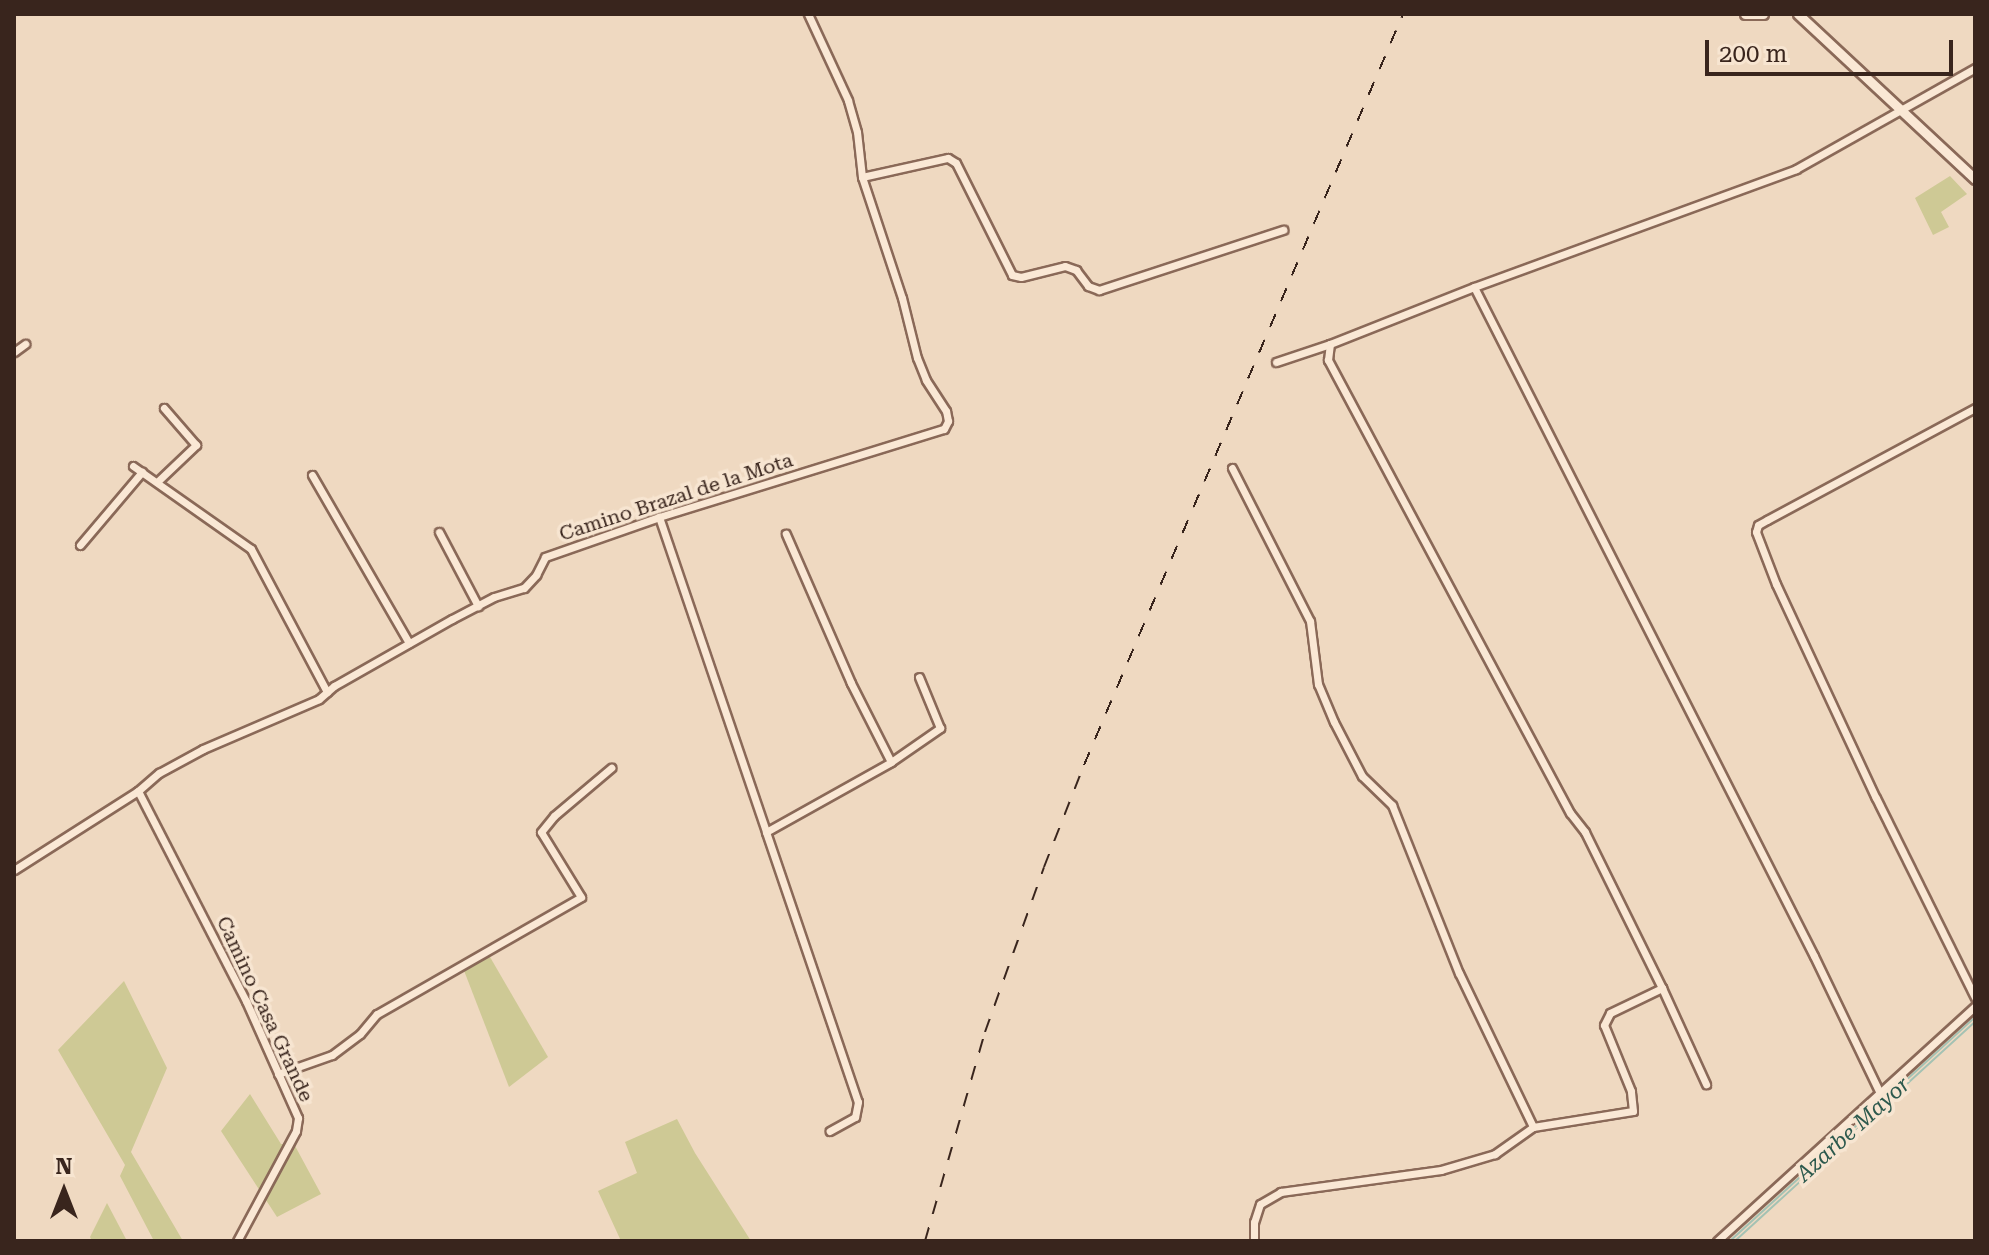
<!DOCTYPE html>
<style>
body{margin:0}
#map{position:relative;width:1989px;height:1255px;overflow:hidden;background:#efd9c1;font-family:"Roboto Serif",serif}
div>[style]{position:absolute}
.green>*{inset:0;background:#cec995}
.stream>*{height:2px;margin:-1px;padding:0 1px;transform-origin:1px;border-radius:1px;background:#a4c2b3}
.roads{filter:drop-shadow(2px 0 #8a6958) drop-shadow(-2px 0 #8a6958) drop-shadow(0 2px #8a6958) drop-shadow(0 -2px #8a6958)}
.minor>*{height:7px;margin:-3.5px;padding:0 3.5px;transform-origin:3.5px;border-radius:3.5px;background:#fae8d5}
.tertiary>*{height:9px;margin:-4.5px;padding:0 4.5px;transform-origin:4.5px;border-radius:4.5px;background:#fae8d5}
.rail>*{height:2px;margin-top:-1px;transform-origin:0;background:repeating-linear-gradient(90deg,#39251d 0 14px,transparent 0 28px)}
span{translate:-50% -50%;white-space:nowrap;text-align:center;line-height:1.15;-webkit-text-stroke:7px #f7e5d1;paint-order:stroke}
.street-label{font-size:20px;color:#39251d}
.water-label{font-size:22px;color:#2c594d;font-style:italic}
.frame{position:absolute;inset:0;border:16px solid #39251d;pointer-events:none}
.north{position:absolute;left:24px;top:1151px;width:80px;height:80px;-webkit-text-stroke:6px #f7e5d1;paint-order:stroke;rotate:0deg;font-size:22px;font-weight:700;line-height:32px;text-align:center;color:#39251d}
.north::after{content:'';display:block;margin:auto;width:28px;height:36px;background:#39251d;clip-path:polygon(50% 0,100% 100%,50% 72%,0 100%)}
.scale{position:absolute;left:1705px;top:40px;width:248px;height:36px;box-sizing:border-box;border:4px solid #39251d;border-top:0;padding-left:10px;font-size:24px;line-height:28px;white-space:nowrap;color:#39251d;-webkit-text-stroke:6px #f7e5d1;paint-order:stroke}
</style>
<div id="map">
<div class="green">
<i style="clip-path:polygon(1950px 176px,1967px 194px,1941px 212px,1949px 227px,1933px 235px,1915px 198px)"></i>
<i style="clip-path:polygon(490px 957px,548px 1057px,509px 1087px,463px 968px)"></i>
<i style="clip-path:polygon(124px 981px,167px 1068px,131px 1152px,183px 1241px,154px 1241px,120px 1176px,125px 1165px,58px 1050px)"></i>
<i style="clip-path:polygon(250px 1094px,281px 1144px,294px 1144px,321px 1194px,277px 1217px,221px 1131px)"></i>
<i style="clip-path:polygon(677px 1119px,695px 1153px,751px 1241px,621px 1241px,598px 1191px,637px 1173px,625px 1142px)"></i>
<i style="clip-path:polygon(107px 1203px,127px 1241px,92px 1241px,90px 1237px)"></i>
</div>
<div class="stream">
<i style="left:1730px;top:1241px;width:332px;rotate:-42.4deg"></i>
<i style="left:1735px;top:1241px;width:325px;rotate:-42.4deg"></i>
</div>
<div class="roads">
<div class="minor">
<i style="left:862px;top:177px;width:88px;rotate:-12.5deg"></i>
<i style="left:948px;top:158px;width:9px;rotate:32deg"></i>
<i style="left:956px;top:163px;width:125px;rotate:63.4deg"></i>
<i style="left:1012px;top:275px;width:9px;rotate:13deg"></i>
<i style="left:1021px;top:277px;width:45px;rotate:-14deg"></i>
<i style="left:1065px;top:266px;width:12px;rotate:20deg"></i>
<i style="left:1076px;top:270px;width:20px;rotate:53deg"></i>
<i style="left:1088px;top:286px;width:12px;rotate:20deg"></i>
<i style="left:1099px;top:290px;width:194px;rotate:-18.1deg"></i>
<i style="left:1474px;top:287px;width:343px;rotate:-20.1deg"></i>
<i style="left:1796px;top:169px;width:206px;rotate:-29.4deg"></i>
<i style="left:14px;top:352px;width:14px;rotate:-36deg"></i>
<i style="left:1276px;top:362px;width:57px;rotate:-18.4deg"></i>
<i style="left:1975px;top:408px;width:236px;rotate:151.7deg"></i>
<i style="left:1767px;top:520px;width:10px;rotate:151deg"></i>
<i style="left:1758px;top:525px;width:7px;rotate:106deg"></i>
<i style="left:1756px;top:532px;width:56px;rotate:69deg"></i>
<i style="left:1776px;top:584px;width:236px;rotate:65deg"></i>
<i style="left:1876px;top:798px;width:222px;rotate:63.6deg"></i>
<i style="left:133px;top:466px;width:144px;rotate:35.1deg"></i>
<i style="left:251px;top:549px;width:162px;rotate:62deg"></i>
<i style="left:1232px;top:468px;width:172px;rotate:63deg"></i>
<i style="left:1310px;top:621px;width:64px;rotate:82.8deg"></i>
<i style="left:1318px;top:684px;width:41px;rotate:67.2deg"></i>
<i style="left:1334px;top:722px;width:61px;rotate:62.6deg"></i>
<i style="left:1362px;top:776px;width:42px;rotate:44deg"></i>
<i style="left:1392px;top:805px;width:181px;rotate:68.3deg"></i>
<i style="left:1459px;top:973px;width:171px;rotate:64.3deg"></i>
<i style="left:1533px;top:1127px;width:47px;rotate:144.6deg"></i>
<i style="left:1495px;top:1154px;width:56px;rotate:163.5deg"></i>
<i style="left:1441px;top:1170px;width:162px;rotate:172.2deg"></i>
<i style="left:1281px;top:1192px;width:24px;rotate:150deg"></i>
<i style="left:1260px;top:1204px;width:19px;rotate:108deg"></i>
<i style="left:1254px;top:1222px;width:19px;rotate:90deg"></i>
<i style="left:312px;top:475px;width:194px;rotate:60deg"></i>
<i style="left:157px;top:482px;width:54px;rotate:-43.5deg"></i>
<i style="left:196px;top:445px;width:49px;rotate:-130.9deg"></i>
<i style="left:659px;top:517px;width:333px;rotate:71.2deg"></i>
<i style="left:766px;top:832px;width:143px;rotate:-29.2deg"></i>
<i style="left:891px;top:762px;width:89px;rotate:-116.9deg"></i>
<i style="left:851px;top:683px;width:163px;rotate:-113.6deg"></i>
<i style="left:439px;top:532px;width:84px;rotate:62.2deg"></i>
<i style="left:80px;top:545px;width:96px;rotate:-49.7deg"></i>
<i style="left:891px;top:762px;width:60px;rotate:-34.8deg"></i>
<i style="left:940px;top:728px;width:55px;rotate:-112.4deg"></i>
<i style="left:138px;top:791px;width:236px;rotate:62.8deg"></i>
<i style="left:246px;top:1001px;width:128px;rotate:66deg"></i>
<i style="left:298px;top:1118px;width:13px;rotate:99deg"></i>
<i style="left:296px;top:1131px;width:125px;rotate:118.2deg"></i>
<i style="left:766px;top:832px;width:285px;rotate:71.2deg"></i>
<i style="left:858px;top:1102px;width:15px;rotate:101deg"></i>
<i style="left:855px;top:1117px;width:29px;rotate:151deg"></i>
<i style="left:14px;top:870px;width:147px;rotate:-32.5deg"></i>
<i style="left:138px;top:791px;width:28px;rotate:-41deg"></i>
<i style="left:159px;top:773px;width:50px;rotate:-28.6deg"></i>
<i style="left:203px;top:749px;width:126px;rotate:-23.3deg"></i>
<i style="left:319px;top:699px;width:20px;rotate:-41deg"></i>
<i style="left:334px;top:686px;width:136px;rotate:-29.6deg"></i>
<i style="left:452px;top:619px;width:47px;rotate:-27.6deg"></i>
<i style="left:494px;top:597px;width:31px;rotate:-17deg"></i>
<i style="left:524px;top:588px;width:18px;rotate:-47deg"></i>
<i style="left:536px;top:575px;width:20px;rotate:-63deg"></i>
<i style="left:545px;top:557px;width:121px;rotate:-19.3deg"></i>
<i style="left:659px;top:517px;width:298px;rotate:-17.2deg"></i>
<i style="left:944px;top:429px;width:9px;rotate:-63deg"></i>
<i style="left:948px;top:421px;width:10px;rotate:-101deg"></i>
<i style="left:946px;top:411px;width:37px;rotate:-123deg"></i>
<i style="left:926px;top:380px;width:24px;rotate:-112deg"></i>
<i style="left:917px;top:358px;width:62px;rotate:-104deg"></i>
<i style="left:902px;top:298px;width:127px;rotate:-108.3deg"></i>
<i style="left:862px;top:177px;width:45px;rotate:-96.3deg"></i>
<i style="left:857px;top:132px;width:33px;rotate:-106deg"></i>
<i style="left:848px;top:100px;width:95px;rotate:-114.9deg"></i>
<i style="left:1662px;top:988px;width:174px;rotate:-116.3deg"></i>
<i style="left:1585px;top:832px;width:24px;rotate:-128deg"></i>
<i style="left:1570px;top:813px;width:514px;rotate:-118.11deg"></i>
<i style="left:1328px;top:360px;width:16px;rotate:-83deg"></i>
<i style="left:1330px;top:344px;width:155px;rotate:-21.6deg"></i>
<i style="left:1474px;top:287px;width:750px;rotate:63.06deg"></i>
<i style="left:1814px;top:956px;width:152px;rotate:64.3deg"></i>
<i style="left:278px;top:1074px;width:57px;rotate:-19.4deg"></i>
<i style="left:332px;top:1055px;width:35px;rotate:-37deg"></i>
<i style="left:360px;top:1034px;width:26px;rotate:-50deg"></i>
<i style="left:377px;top:1014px;width:235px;rotate:-29.8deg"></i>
<i style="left:581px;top:897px;width:76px;rotate:-121.6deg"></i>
<i style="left:541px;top:832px;width:21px;rotate:-51deg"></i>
<i style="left:554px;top:816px;width:75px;rotate:-40.1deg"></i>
<i style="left:1533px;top:1127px;width:101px;rotate:-9.1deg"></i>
<i style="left:1633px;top:1111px;width:20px;rotate:-96deg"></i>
<i style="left:1631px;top:1091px;width:71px;rotate:-112.2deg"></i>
<i style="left:1604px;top:1025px;width:13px;rotate:-63deg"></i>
<i style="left:1610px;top:1013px;width:58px;rotate:-25.7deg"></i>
<i style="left:1662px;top:988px;width:106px;rotate:65.4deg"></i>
<i style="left:1717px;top:1241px;width:349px;rotate:-42.3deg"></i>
</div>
<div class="tertiary">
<i style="left:1745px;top:14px;width:18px"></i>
<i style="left:1798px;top:14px;width:242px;rotate:43deg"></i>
</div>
</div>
<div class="rail">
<i style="left:925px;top:1241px;width:217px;rotate:-74deg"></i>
<i style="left:985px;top:1032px;width:175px;rotate:-70.3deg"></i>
<i style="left:1044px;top:867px;width:110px;rotate:-68.6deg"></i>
<i style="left:1084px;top:765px;width:816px;rotate:-66.99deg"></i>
</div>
<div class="street-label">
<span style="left:676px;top:497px;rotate:-18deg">Camino Brazal de la Mota</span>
<span style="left:265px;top:1009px;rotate:65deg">Camino Casa Grande</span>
</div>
<div class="water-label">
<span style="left:1853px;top:1129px;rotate:-42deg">Azarbe Mayor</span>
</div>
<div class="frame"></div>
<div class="north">N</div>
<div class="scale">200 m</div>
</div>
